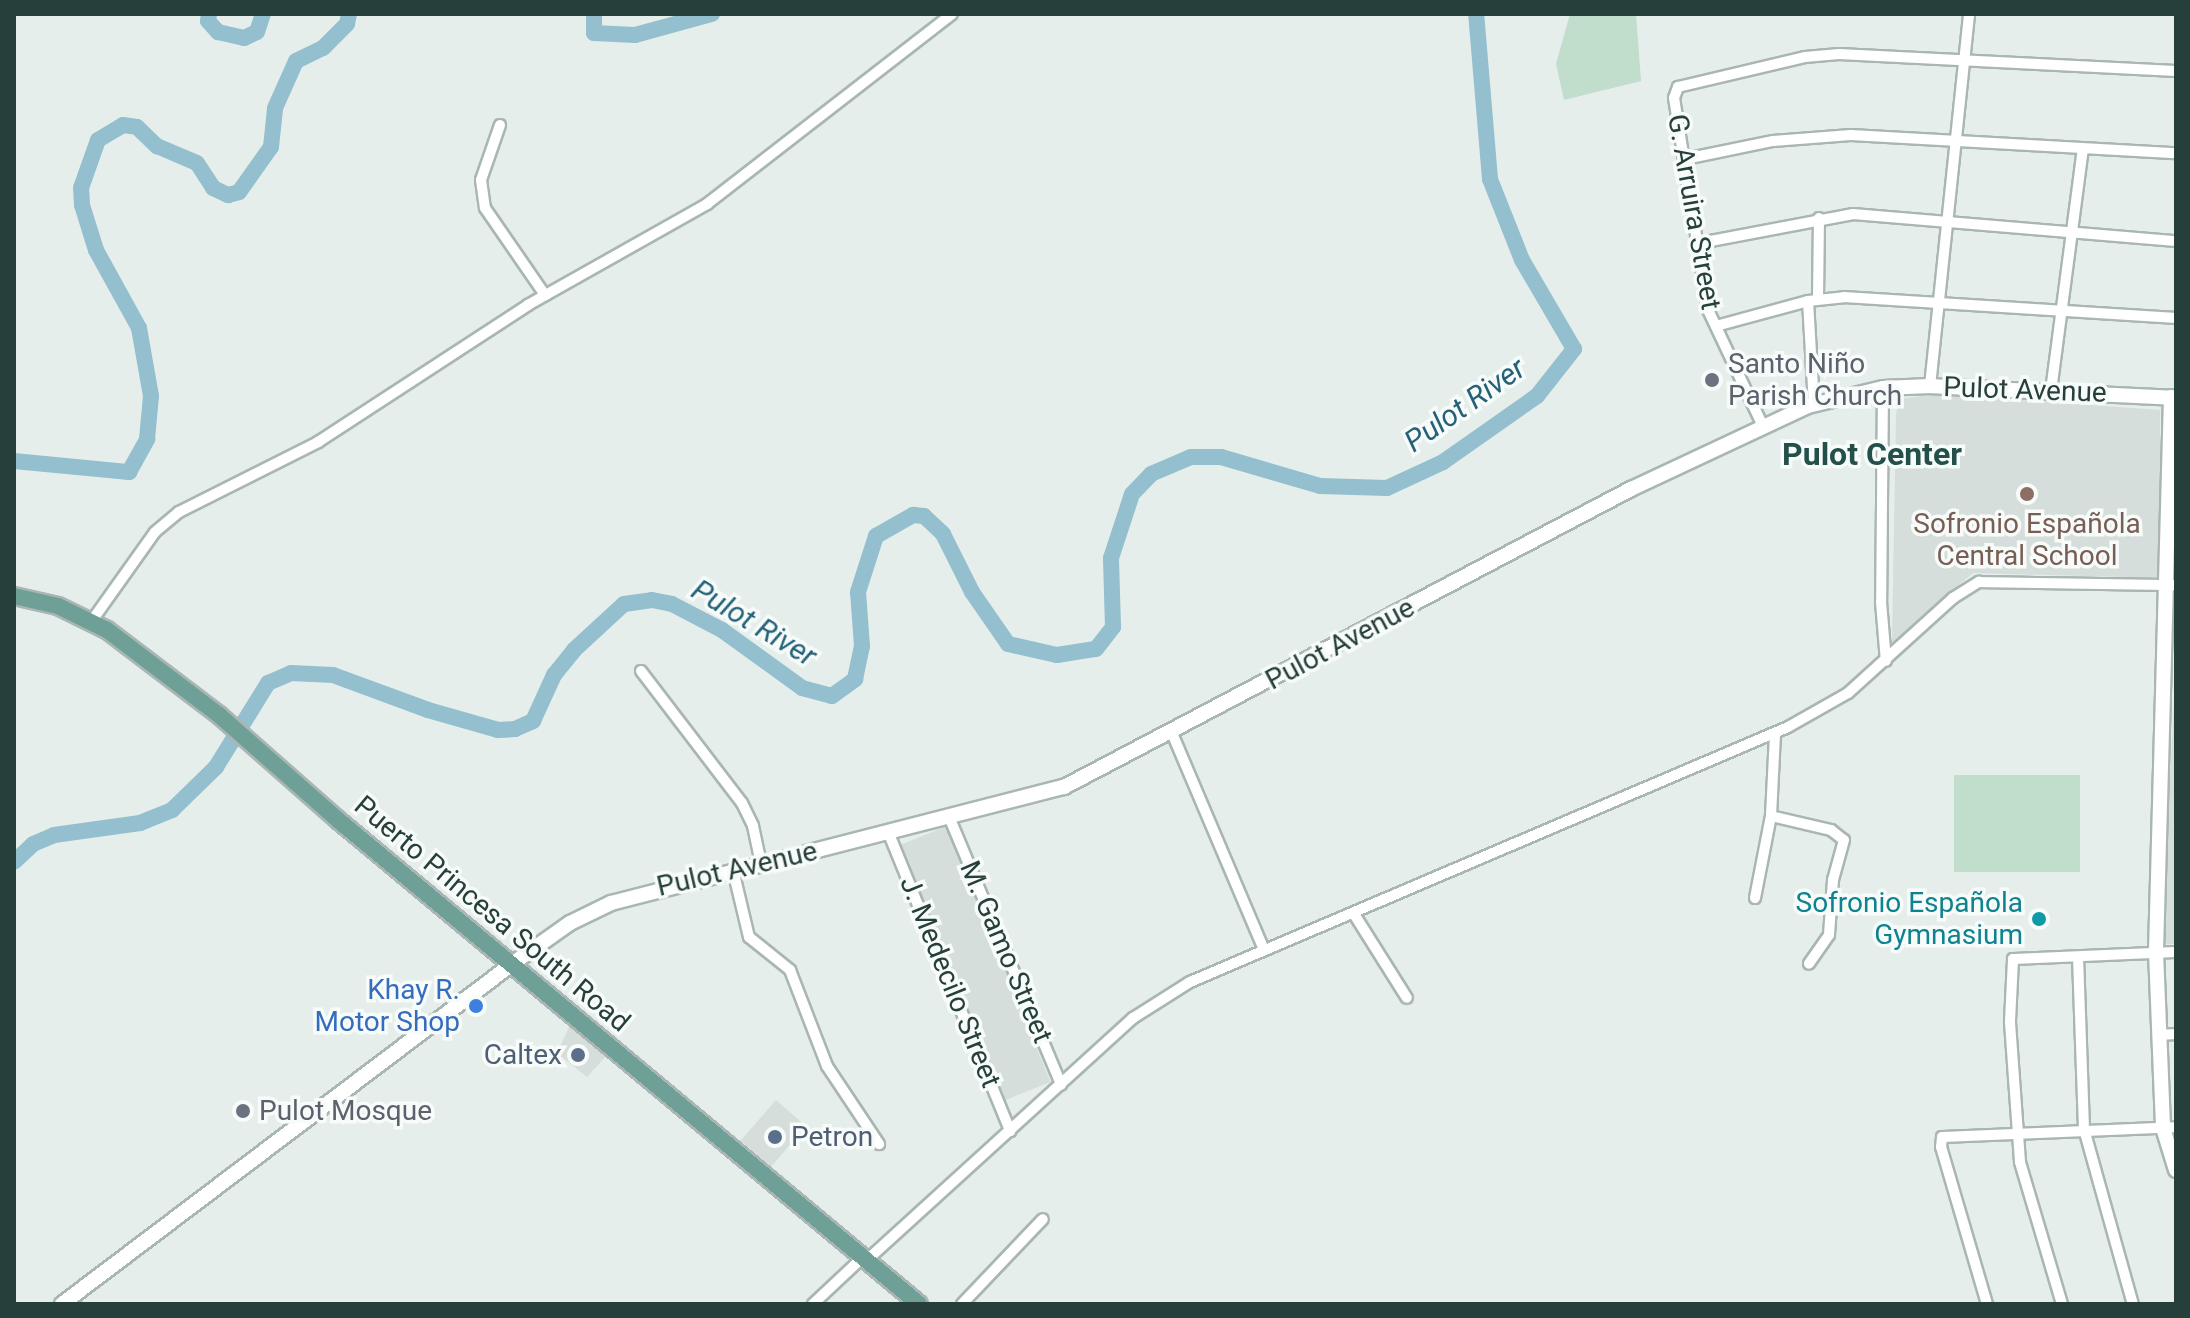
<!DOCTYPE html>
<meta charset="utf-8">
<style>
body{margin:0}
#map{position:relative;width:2190px;height:1318px;overflow:hidden;background:#e6eeeb;font-family:Roboto,sans-serif}
div>[style]{position:absolute}
.built>*{inset:0;background:#d5dedb;transform-origin:0 0}
.green>*{inset:0;background:#c1ddcc;transform-origin:0 0}
.river>*{height:16px;margin:-8px;padding:0 8px;transform-origin:8px;border-radius:8px;background:#93bfce}
.roads{filter:drop-shadow(2px 0 #a9b6b3) drop-shadow(-2px 0 #a9b6b3) drop-shadow(0 2px #a9b6b3) drop-shadow(0 -2px #a9b6b3)}
.street>*{height:10px;margin:-5px;padding:0 5px;transform-origin:5px;border-radius:5px;background:#fff}
.secondary>*{height:14px;margin:-7px;padding:0 7px;transform-origin:7px;border-radius:7px;background:#fff}
.primary>*{height:16px;margin:-8px;padding:0 8px;transform-origin:8px;border-radius:8px;background:#6ea098}
.dots>*{width:22px;height:22px;translate:-50% -50%;box-sizing:border-box;border:4px solid #f7fbf9;border-radius:50%}
span{translate:-50% -50%;white-space:nowrap;text-align:center;line-height:1.15;-webkit-text-stroke:7px #f7fbf9;paint-order:stroke}
.street-label{font-size:28px;color:#263f3b}
.worship-label{font-size:28px;color:#5b616d}
.left{translate:0 -50%;text-align:left}
.education-label{font-size:28px;color:#785e54}
.culture-label{font-size:28px;color:#0d838f}
.right{translate:-100% -50%;text-align:right}
.shop-label{font-size:28px;color:#366cbe}
.service-label{font-size:28px;color:#4e5e75}
.water-label{font-size:30px;color:#246278;font-style:italic}
.quarter-label{font-size:32px;color:#23504a;font-weight:700}
.frame{position:absolute;inset:0;border:16px solid #263f3b;pointer-events:none}
</style>
<div id="map">
<div class="built">
<i style="clip-path:polygon(1937px 394px,2160px 410px,2160px 578px,1973px 573px,1918px 619px,1896px 649px,1892px 642px,1896px 414px,1899px 399px)"></i>
<i style="clip-path:polygon(2175px 678px,2176px 944px,2162px 944px)"></i>
<i style="left:947px;top:826px;width:276px;height:50px;rotate:68deg"></i>
<i style="clip-path:polygon(570px 1025px,608px 1054px,587px 1077px,557px 1053px)"></i>
<i style="left:776px;top:1100px;width:40px;height:54px;rotate:41deg"></i>
</div>
<div class="green">
<i style="clip-path:polygon(1570px 14px,1636px 14px,1641px 81px,1564px 100px,1556px 64px)"></i>
<i style="left:1954px;top:775px;width:126px;height:97px"></i>
</div>
<div class="river">
<i style="left:209px;top:14px;width:7px;rotate:98deg"></i>
<i style="left:208px;top:21px;width:15px;rotate:48deg"></i>
<i style="left:218px;top:32px;width:27px;rotate:13deg"></i>
<i style="left:244px;top:38px;width:14px;rotate:-25deg"></i>
<i style="left:257px;top:32px;width:19px;rotate:-72deg"></i>
<i style="left:594px;top:14px;width:19px;rotate:90deg"></i>
<i style="left:594px;top:33px;width:41px;rotate:2.8deg"></i>
<i style="left:635px;top:35px;width:80px;rotate:-15.3deg"></i>
<i style="left:14px;top:461px;width:116px;rotate:5.5deg"></i>
<i style="left:129px;top:472px;width:38px;rotate:-61deg"></i>
<i style="left:147px;top:439px;width:43px;rotate:-84.7deg"></i>
<i style="left:151px;top:396px;width:69px;rotate:-100deg"></i>
<i style="left:139px;top:328px;width:89px;rotate:-118.9deg"></i>
<i style="left:96px;top:250px;width:47px;rotate:-107.3deg"></i>
<i style="left:82px;top:205px;width:17px;rotate:-93deg"></i>
<i style="left:81px;top:188px;width:51px;rotate:-70.5deg"></i>
<i style="left:98px;top:140px;width:29px;rotate:-31deg"></i>
<i style="left:123px;top:125px;width:14px;rotate:8deg"></i>
<i style="left:137px;top:127px;width:28px;rotate:44deg"></i>
<i style="left:157px;top:146px;width:43px;rotate:23deg"></i>
<i style="left:197px;top:163px;width:30px;rotate:57deg"></i>
<i style="left:213px;top:188px;width:17px;rotate:25deg"></i>
<i style="left:228px;top:195px;width:11px;rotate:-15deg"></i>
<i style="left:239px;top:192px;width:55px;rotate:-54.6deg"></i>
<i style="left:271px;top:147px;width:39px;rotate:-84deg"></i>
<i style="left:275px;top:108px;width:51px;rotate:-65.9deg"></i>
<i style="left:296px;top:61px;width:30px;rotate:-26deg"></i>
<i style="left:323px;top:48px;width:34px;rotate:-45deg"></i>
<i style="left:347px;top:24px;width:10px;rotate:-79deg"></i>
<i style="left:14px;top:862px;width:26px;rotate:-43deg"></i>
<i style="left:33px;top:844px;width:23px;rotate:-23deg"></i>
<i style="left:54px;top:835px;width:87px;rotate:-7.9deg"></i>
<i style="left:140px;top:823px;width:35px;rotate:-22deg"></i>
<i style="left:172px;top:810px;width:62px;rotate:-44.3deg"></i>
<i style="left:216px;top:767px;width:99px;rotate:-58.2deg"></i>
<i style="left:268px;top:683px;width:25px;rotate:-23deg"></i>
<i style="left:291px;top:673px;width:42px;rotate:2.7deg"></i>
<i style="left:333px;top:675px;width:101px;rotate:20.2deg"></i>
<i style="left:428px;top:710px;width:73px;rotate:15.9deg"></i>
<i style="left:498px;top:730px;width:17px;rotate:-3deg"></i>
<i style="left:515px;top:729px;width:20px;rotate:-24deg"></i>
<i style="left:533px;top:721px;width:51px;rotate:-65.5deg"></i>
<i style="left:554px;top:675px;width:32px;rotate:-51deg"></i>
<i style="left:574px;top:650px;width:68px;rotate:-42.6deg"></i>
<i style="left:624px;top:604px;width:28px;rotate:-8deg"></i>
<i style="left:652px;top:600px;width:20px;rotate:11deg"></i>
<i style="left:672px;top:604px;width:56px;rotate:27.5deg"></i>
<i style="left:722px;top:630px;width:99px;rotate:35.9deg"></i>
<i style="left:802px;top:688px;width:31px;rotate:15deg"></i>
<i style="left:832px;top:696px;width:29px;rotate:-36deg"></i>
<i style="left:855px;top:679px;width:34px;rotate:-78deg"></i>
<i style="left:862px;top:646px;width:54px;rotate:-94.2deg"></i>
<i style="left:858px;top:592px;width:59px;rotate:-72.2deg"></i>
<i style="left:876px;top:536px;width:43px;rotate:-29.6deg"></i>
<i style="left:913px;top:515px;width:11px;rotate:5deg"></i>
<i style="left:924px;top:516px;width:26px;rotate:43deg"></i>
<i style="left:943px;top:534px;width:65px;rotate:63.4deg"></i>
<i style="left:972px;top:592px;width:63px;rotate:55.3deg"></i>
<i style="left:1008px;top:644px;width:50px;rotate:12.7deg"></i>
<i style="left:1057px;top:655px;width:39px;rotate:-9deg"></i>
<i style="left:1096px;top:649px;width:28px;rotate:-52deg"></i>
<i style="left:1113px;top:627px;width:69px;rotate:-91.7deg"></i>
<i style="left:1111px;top:558px;width:67px;rotate:-71.8deg"></i>
<i style="left:1132px;top:494px;width:28px;rotate:-46deg"></i>
<i style="left:1151px;top:474px;width:43px;rotate:-23deg"></i>
<i style="left:1191px;top:457px;width:30px"></i>
<i style="left:1221px;top:457px;width:103px;rotate:16.3deg"></i>
<i style="left:1320px;top:486px;width:67px;rotate:1.7deg"></i>
<i style="left:1387px;top:488px;width:62px;rotate:-24.9deg"></i>
<i style="left:1443px;top:462px;width:115px;rotate:-35.1deg"></i>
<i style="left:1537px;top:396px;width:60px;rotate:-51.8deg"></i>
<i style="left:1574px;top:349px;width:103px;rotate:-120.3deg"></i>
<i style="left:1522px;top:260px;width:87px;rotate:-111.6deg"></i>
<i style="left:1490px;top:179px;width:166px;rotate:-94.8deg"></i>
</div>
<div class="roads">
<div class="street">
<i style="left:500px;top:125px;width:58px;rotate:109.1deg"></i>
<i style="left:481px;top:180px;width:28px;rotate:82deg"></i>
<i style="left:485px;top:208px;width:106px;rotate:55.4deg"></i>
<i style="left:1685px;top:159px;width:90px;rotate:-11.6deg"></i>
<i style="left:1773px;top:141px;width:78px;rotate:-4.4deg"></i>
<i style="left:1851px;top:135px;width:325px;rotate:3.2deg"></i>
<i style="left:1700px;top:243px;width:156px;rotate:-10.7deg"></i>
<i style="left:1853px;top:214px;width:324px;rotate:4.8deg"></i>
<i style="left:1818px;top:299px;width:81px;rotate:-89.3deg"></i>
<i style="left:1808px;top:301px;width:103px;rotate:86.7deg"></i>
<i style="left:1716px;top:326px;width:95px;rotate:-15.2deg"></i>
<i style="left:1808px;top:301px;width:36px;rotate:-6deg"></i>
<i style="left:1844px;top:297px;width:333px;rotate:3.6deg"></i>
<i style="left:1930px;top:386px;width:374px;rotate:-84deg"></i>
<i style="left:1883px;top:388px;width:214px;rotate:90.5deg"></i>
<i style="left:1881px;top:602px;width:59px;rotate:85.2deg"></i>
<i style="left:2051px;top:391px;width:244px;rotate:-82.5deg"></i>
<i style="left:1762px;top:424px;width:126px;rotate:-115.3deg"></i>
<i style="left:1708px;top:310px;width:215px;rotate:-99.1deg"></i>
<i style="left:1674px;top:98px;width:12px;rotate:-70deg"></i>
<i style="left:1678px;top:87px;width:130px;rotate:-13.3deg"></i>
<i style="left:1805px;top:57px;width:34px;rotate:-5deg"></i>
<i style="left:1839px;top:54px;width:337px;rotate:2.9deg"></i>
<i style="left:91px;top:622px;width:110px;rotate:-54.6deg"></i>
<i style="left:155px;top:532px;width:31px;rotate:-40deg"></i>
<i style="left:179px;top:512px;width:156px;rotate:-26.7deg"></i>
<i style="left:318px;top:442px;width:251px;rotate:-33.1deg"></i>
<i style="left:528px;top:305px;width:206px;rotate:-29.4deg"></i>
<i style="left:707px;top:204px;width:310px;rotate:-37.8deg"></i>
<i style="left:641px;top:671px;width:166px;rotate:52.6deg"></i>
<i style="left:742px;top:803px;width:25px;rotate:64deg"></i>
<i style="left:753px;top:826px;width:39px;rotate:78deg"></i>
<i style="left:1172px;top:733px;width:236px;rotate:67deg"></i>
<i style="left:1771px;top:816px;width:62px;rotate:13.1deg"></i>
<i style="left:1831px;top:830px;width:16px;rotate:38deg"></i>
<i style="left:1844px;top:840px;width:41px;rotate:105.4deg"></i>
<i style="left:1833px;top:880px;width:55px;rotate:94.2deg"></i>
<i style="left:1829px;top:935px;width:35px;rotate:125deg"></i>
<i style="left:950px;top:819px;width:288px;rotate:67.3deg"></i>
<i style="left:889px;top:834px;width:321px;rotate:67.8deg"></i>
<i style="left:733px;top:870px;width:69px;rotate:76.6deg"></i>
<i style="left:749px;top:937px;width:53px;rotate:38.8deg"></i>
<i style="left:790px;top:970px;width:103px;rotate:68.9deg"></i>
<i style="left:827px;top:1066px;width:94px;rotate:56.3deg"></i>
<i style="left:1755px;top:898px;width:84px;rotate:-79deg"></i>
<i style="left:1771px;top:816px;width:83px;rotate:-87.2deg"></i>
<i style="left:1354px;top:914px;width:99px;rotate:57.8deg"></i>
<i style="left:2078px;top:957px;width:172px;rotate:88deg"></i>
<i style="left:2084px;top:1129px;width:182px;rotate:74.4deg"></i>
<i style="left:2158px;top:1035px;width:18px;rotate:-3deg"></i>
<i style="left:867px;top:1260px;width:360px;rotate:-42.3deg"></i>
<i style="left:1133px;top:1018px;width:67px;rotate:-32.3deg"></i>
<i style="left:1190px;top:982px;width:650px;rotate:-23.09deg"></i>
<i style="left:1788px;top:727px;width:69px;rotate:-29.5deg"></i>
<i style="left:1848px;top:693px;width:142px;rotate:-42.1deg"></i>
<i style="left:1953px;top:598px;width:31px;rotate:-32deg"></i>
<i style="left:1979px;top:582px;width:197px;rotate:0.9deg"></i>
<i style="left:813px;top:1304px;width:69px;rotate:-43.2deg"></i>
<i style="left:962px;top:1304px;width:117px;rotate:-46.4deg"></i>
<i style="left:1987px;top:1304px;width:164px;rotate:-106.3deg"></i>
<i style="left:1941px;top:1147px;width:10px;rotate:-84deg"></i>
<i style="left:1942px;top:1137px;width:234px;rotate:-2.4deg"></i>
<i style="left:2062px;top:1304px;width:148px;rotate:-106.5deg"></i>
<i style="left:2020px;top:1162px;width:141px;rotate:-94.1deg"></i>
<i style="left:2010px;top:1021px;width:62px;rotate:-87.2deg"></i>
<i style="left:2013px;top:959px;width:163px;rotate:-2.5deg"></i>
</div>
<div class="secondary">
<i style="left:2171px;top:397px;width:555px;rotate:91.55deg"></i>
<i style="left:2156px;top:952px;width:176px;rotate:87.7deg"></i>
<i style="left:2163px;top:1128px;width:44px;rotate:72.8deg"></i>
<i style="left:62px;top:1304px;width:564px;rotate:-37.07deg"></i>
<i style="left:512px;top:964px;width:71px;rotate:-35.3deg"></i>
<i style="left:570px;top:923px;width:46px;rotate:-26deg"></i>
<i style="left:611px;top:903px;width:468px;rotate:-14.4deg"></i>
<i style="left:1064px;top:787px;width:641px;rotate:-27.73deg"></i>
<i style="left:1631px;top:489px;width:195px;rotate:-25.1deg"></i>
<i style="left:1808px;top:406px;width:77px;rotate:-13.5deg"></i>
<i style="left:1883px;top:388px;width:47px;rotate:-2.4deg"></i>
<i style="left:1930px;top:386px;width:246px;rotate:2.8deg"></i>
</div>
<div class="primary">
<i style="left:14px;top:596px;width:45px;rotate:12.8deg"></i>
<i style="left:58px;top:606px;width:55px;rotate:26.1deg"></i>
<i style="left:107px;top:630px;width:141px;rotate:37.2deg"></i>
<i style="left:219px;top:715px;width:159px;rotate:41.4deg"></i>
<i style="left:338px;top:820px;width:756px;rotate:39.8deg"></i>
</div>
</div>
<div class="dots">
<i style="left:1712px;top:380px;background:#6b7280"></i>
<i style="left:2027px;top:494px;background:#8d6e63"></i>
<i style="left:2039px;top:919px;background:#0f9aa8"></i>
<i style="left:476px;top:1006px;background:#3f7fe0"></i>
<i style="left:578px;top:1055px;background:#5c6f8a"></i>
<i style="left:243px;top:1111px;background:#6b7280"></i>
<i style="left:775px;top:1137px;background:#5c6f8a"></i>
</div>
<div class="street-label">
<span style="left:1694px;top:212px;rotate:80deg">G. Arruira Street</span>
<span style="left:2025px;top:390px;rotate:2deg">Pulot Avenue</span>
<span style="left:1340px;top:644px;rotate:-28deg">Pulot Avenue</span>
<span style="left:737px;top:869px;rotate:-13deg">Pulot Avenue</span>
<span style="left:492px;top:914px;rotate:40deg">Puerto Princesa South Road</span>
<span style="left:1006px;top:952px;rotate:67deg">M. Gamo Street</span>
<span style="left:950px;top:982px;rotate:68deg">J. Medecilo Street</span>
</div>
<div class="worship-label">
<span class="left" style="left:1728px;top:380px">Santo Niño<br>Parish Church</span>
<span class="left" style="left:259px;top:1111px">Pulot Mosque</span>
</div>
<div class="education-label">
<span style="left:2027px;top:540px">Sofronio Española<br>Central School</span>
</div>
<div class="culture-label">
<span class="right" style="left:2023px;top:919px">Sofronio Española<br>Gymnasium</span>
</div>
<div class="shop-label">
<span class="right" style="left:460px;top:1006px">Khay R.<br>Motor Shop</span>
</div>
<div class="service-label">
<span class="right" style="left:562px;top:1055px">Caltex</span>
<span class="left" style="left:791px;top:1137px">Petron</span>
</div>
<div class="water-label">
<span style="left:1465px;top:405px;rotate:-35deg">Pulot River</span>
<span style="left:754px;top:623px;rotate:31deg">Pulot River</span>
</div>
<div class="quarter-label">
<span style="left:1872px;top:454px">Pulot Center</span>
</div>
<div class="frame"></div>
</div>
